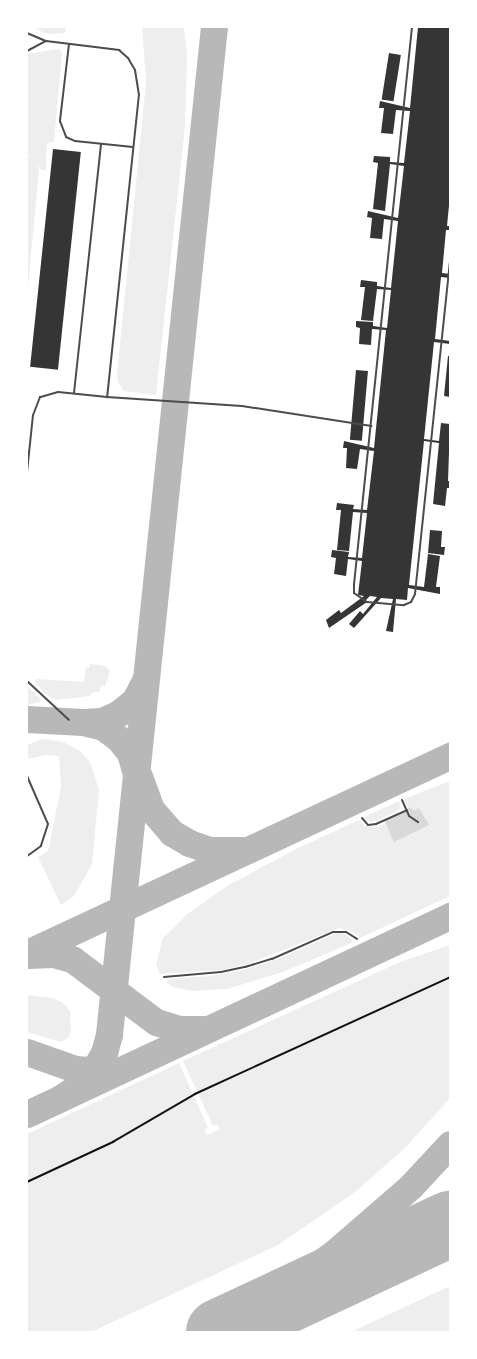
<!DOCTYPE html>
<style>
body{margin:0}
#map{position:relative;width:477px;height:1359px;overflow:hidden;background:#fff;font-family:"IBM Plex Sans",sans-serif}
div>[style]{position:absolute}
.green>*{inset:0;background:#eee}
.water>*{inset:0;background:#d9d9d9}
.taxiway>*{height:27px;margin:-13.5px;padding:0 13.5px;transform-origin:13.5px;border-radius:13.5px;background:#b8b8b8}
.runway>*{height:66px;margin:-33px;padding:0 33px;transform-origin:33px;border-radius:33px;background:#b8b8b8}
.building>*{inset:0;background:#353535;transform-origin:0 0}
.path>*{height:1.5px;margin:-0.75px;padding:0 0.75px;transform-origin:0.75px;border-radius:0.75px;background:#111}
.service>*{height:2px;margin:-1px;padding:0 1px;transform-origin:1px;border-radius:1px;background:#4c4c4c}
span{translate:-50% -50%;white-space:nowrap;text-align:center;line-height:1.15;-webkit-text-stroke:5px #fff;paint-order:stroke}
.frame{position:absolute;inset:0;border:28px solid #fff;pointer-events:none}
</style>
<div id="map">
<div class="green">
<i style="clip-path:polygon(34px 27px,66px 27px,65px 33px,54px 34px,44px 33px)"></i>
<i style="clip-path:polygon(142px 27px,184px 27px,187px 56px,185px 126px,156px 395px,124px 391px,118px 382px,117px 374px,146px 82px)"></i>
<i style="clip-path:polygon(59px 49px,62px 53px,54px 142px,47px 143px,46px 171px,40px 169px,35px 161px,39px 170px,27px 297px,27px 157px,34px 157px,27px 156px,27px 54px)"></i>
<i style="clip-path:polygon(90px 664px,106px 666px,110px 671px,105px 687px,102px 685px,99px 692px,93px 692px,90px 696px,56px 700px,50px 698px,35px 683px,36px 679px,84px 682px,86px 667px,89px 668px)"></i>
<i style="clip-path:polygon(27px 686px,41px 699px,40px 702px,27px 705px)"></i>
<i style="clip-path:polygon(42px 739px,63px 742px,79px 750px,90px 762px,99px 790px,92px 864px,74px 896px,61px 905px,38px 857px,48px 851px,61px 787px,59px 756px,45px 755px,28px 759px,27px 745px)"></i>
<i style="clip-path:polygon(450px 781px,450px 896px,360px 938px,354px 932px,339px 928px,251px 963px,222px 970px,160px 974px,156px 965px,163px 938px,186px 915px,227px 886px,296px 849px,359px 820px,365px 826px,378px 827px,410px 811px,404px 799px)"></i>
<i style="clip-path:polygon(399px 801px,401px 808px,397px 811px,377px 821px,371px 822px,364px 817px)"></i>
<i style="clip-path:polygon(337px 933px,345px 934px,354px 942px,283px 972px,227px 989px,192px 991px,173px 987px,167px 982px,169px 979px,211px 976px,243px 970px,278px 959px)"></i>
<i style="clip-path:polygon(450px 945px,450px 1098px,406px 1147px,355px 1192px,278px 1245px,91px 1332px,27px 1332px,27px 1134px,179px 1063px,208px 1128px,204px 1130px,207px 1135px,220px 1129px,217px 1124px,213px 1126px,183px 1061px,400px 962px)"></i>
<i style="clip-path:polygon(27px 995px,52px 998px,63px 1003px,70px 1011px,71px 1031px,68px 1038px,61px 1042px,27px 1032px)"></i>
<i style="clip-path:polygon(450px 1286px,450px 1332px,351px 1332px)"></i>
</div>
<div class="water">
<i style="clip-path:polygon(411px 807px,413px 811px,419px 808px,429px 825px,394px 842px,384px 820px)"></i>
</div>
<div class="taxiway">
<i style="left:27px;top:719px;width:56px;rotate:3.1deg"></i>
<i style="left:136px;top:774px;width:22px;rotate:-106deg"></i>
<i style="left:130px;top:753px;width:18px;rotate:-128deg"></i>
<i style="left:119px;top:739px;width:20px;rotate:-143deg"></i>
<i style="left:103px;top:727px;width:21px;rotate:-166deg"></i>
<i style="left:83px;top:722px;width:19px;rotate:-3deg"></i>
<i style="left:102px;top:721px;width:19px;rotate:-25deg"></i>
<i style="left:119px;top:713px;width:21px;rotate:-39deg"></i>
<i style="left:135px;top:700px;width:20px;rotate:-63deg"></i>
<i style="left:139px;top:776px;width:35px;rotate:70deg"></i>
<i style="left:151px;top:809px;width:32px;rotate:49deg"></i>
<i style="left:172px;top:833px;width:20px;rotate:30deg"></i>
<i style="left:189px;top:843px;width:21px;rotate:19deg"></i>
<i style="left:209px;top:850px;width:33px"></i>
<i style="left:27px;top:953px;width:467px;rotate:-25deg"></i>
<i style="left:28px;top:955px;width:25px;rotate:-2deg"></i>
<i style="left:53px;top:954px;width:20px;rotate:15deg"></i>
<i style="left:72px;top:959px;width:105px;rotate:36.9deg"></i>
<i style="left:156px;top:1022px;width:24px;rotate:17deg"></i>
<i style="left:179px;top:1029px;width:24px"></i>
<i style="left:27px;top:1052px;width:51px;rotate:19.5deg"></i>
<i style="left:75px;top:1069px;width:32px;rotate:4deg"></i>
<i style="left:59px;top:1099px;width:24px;rotate:-33deg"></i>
<i style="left:79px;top:1086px;width:22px;rotate:-47deg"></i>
<i style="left:94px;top:1070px;width:20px;rotate:-60deg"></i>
<i style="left:104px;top:1053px;width:20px;rotate:-75deg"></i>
<i style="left:109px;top:1034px;width:1012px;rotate:-84.05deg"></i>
<i style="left:27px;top:1114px;width:467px;rotate:-25.1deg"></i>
<i style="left:212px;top:1332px;width:66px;rotate:-30.1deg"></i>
<i style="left:269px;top:1299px;width:80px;rotate:-35.3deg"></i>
<i style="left:334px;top:1253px;width:102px;rotate:-41deg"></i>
<i style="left:411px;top:1186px;width:57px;rotate:-47.1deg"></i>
</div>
<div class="runway">
<i style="left:219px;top:1332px;width:255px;rotate:-25.1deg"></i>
</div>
<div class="building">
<i style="clip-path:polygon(418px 27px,450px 27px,450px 195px,447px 226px,450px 226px,450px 230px,446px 230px,442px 273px,450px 274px,450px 278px,441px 277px,435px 339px,450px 341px,450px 344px,434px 342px,424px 439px,439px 441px,441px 423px,450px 424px,448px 481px,450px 481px,450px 488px,447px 488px,445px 506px,433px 504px,439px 443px,424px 441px,409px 585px,424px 587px,428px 554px,440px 556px,436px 587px,440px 587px,440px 594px,408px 588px,407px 600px,396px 599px,393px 632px,386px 631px,393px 599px,381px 598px,354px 628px,349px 624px,360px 611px,363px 614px,377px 597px,370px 596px,366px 600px,367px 602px,329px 628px,326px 620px,339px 610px,341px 613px,364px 596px,358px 595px,362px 561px,348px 559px,346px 576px,334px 574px,336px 558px,331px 557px,332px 550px,349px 552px,348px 557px,362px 558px,367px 513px,353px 512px,349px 551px,337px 550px,341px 510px,336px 510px,337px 503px,354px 505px,353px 509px,367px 510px,374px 451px,360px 449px,357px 469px,346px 468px,347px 448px,343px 448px,344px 441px,374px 448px,386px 330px,372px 329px,371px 345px,359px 344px,360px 328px,356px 327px,356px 321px,373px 322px,373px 326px,387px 328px,391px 290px,377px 289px,373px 321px,361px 320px,365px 287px,360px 287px,361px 280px,377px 282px,377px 286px,391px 288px,398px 221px,384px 219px,382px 239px,370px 238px,372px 218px,367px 217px,368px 211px,398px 218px,404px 166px,390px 164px,385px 211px,373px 209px,378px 163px,373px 162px,374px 156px,390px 157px,390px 162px,404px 163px,410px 111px,396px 110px,393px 134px,381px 133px,384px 108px,379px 108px,380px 101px,410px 108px)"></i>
<i style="left:389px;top:53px;width:12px;height:47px;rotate:9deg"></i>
<i style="left:53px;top:149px;width:28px;height:219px;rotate:6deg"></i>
<i style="clip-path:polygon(448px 356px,450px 356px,450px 397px,444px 396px)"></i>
<i style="left:356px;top:370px;width:12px;height:70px;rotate:5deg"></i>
<i style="clip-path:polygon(430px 530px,442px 531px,441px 547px,445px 547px,444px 555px,428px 553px)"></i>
</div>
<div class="path">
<i style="left:27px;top:1182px;width:95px;rotate:-24.9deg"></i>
<i style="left:113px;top:1142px;width:95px;rotate:-30.3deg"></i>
<i style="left:195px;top:1094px;width:281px;rotate:-24.6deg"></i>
</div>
<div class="service">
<i style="left:412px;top:27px;width:560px;rotate:95.94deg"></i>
<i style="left:354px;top:584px;width:9px;rotate:90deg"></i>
<i style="left:354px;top:593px;width:16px;rotate:35deg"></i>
<i style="left:367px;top:602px;width:37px;rotate:5deg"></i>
<i style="left:404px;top:605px;width:8px;rotate:-23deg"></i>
<i style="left:411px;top:602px;width:9px;rotate:-63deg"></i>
<i style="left:415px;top:594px;width:333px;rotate:-84deg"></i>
<i style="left:27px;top:33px;width:21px;rotate:23deg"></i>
<i style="left:46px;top:41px;width:74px;rotate:7deg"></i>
<i style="left:119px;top:50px;width:12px;rotate:42deg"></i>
<i style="left:128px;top:58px;width:14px;rotate:60deg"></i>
<i style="left:135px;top:70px;width:24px;rotate:81deg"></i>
<i style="left:139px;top:94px;width:305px;rotate:96deg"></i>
<i style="left:107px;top:397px;width:49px;rotate:-174.2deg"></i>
<i style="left:58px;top:392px;width:19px;rotate:164deg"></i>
<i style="left:40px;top:397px;width:19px;rotate:111deg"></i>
<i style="left:33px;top:415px;width:57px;rotate:96deg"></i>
<i style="left:69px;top:44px;width:78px;rotate:96.7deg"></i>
<i style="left:60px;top:121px;width:17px;rotate:69deg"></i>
<i style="left:66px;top:137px;width:10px;rotate:24deg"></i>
<i style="left:75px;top:141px;width:58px;rotate:5.9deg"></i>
<i style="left:27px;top:51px;width:21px;rotate:-28deg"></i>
<i style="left:74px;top:393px;width:250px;rotate:-83.8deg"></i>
<i style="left:107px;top:397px;width:135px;rotate:3.8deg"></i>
<i style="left:242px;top:406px;width:131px;rotate:8.8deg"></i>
<i style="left:27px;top:681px;width:57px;rotate:42.9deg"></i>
<i style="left:27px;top:776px;width:52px;rotate:66.4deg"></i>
<i style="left:48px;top:824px;width:23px;rotate:108deg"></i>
<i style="left:41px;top:846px;width:17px;rotate:144deg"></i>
<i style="left:402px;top:800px;width:17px;rotate:66deg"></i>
<i style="left:409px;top:816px;width:11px;rotate:34deg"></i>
<i style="left:362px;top:818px;width:9px;rotate:49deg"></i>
<i style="left:368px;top:825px;width:8px;rotate:-7deg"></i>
<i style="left:376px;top:824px;width:34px;rotate:-24deg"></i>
<i style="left:164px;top:977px;width:57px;rotate:-5deg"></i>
<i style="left:221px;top:972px;width:25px;rotate:-12deg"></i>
<i style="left:245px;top:967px;width:28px;rotate:-17deg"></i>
<i style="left:272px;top:959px;width:67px;rotate:-23.9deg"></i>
<i style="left:333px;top:932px;width:13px"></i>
<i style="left:346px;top:932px;width:13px;rotate:32deg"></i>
</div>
<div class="frame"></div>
</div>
